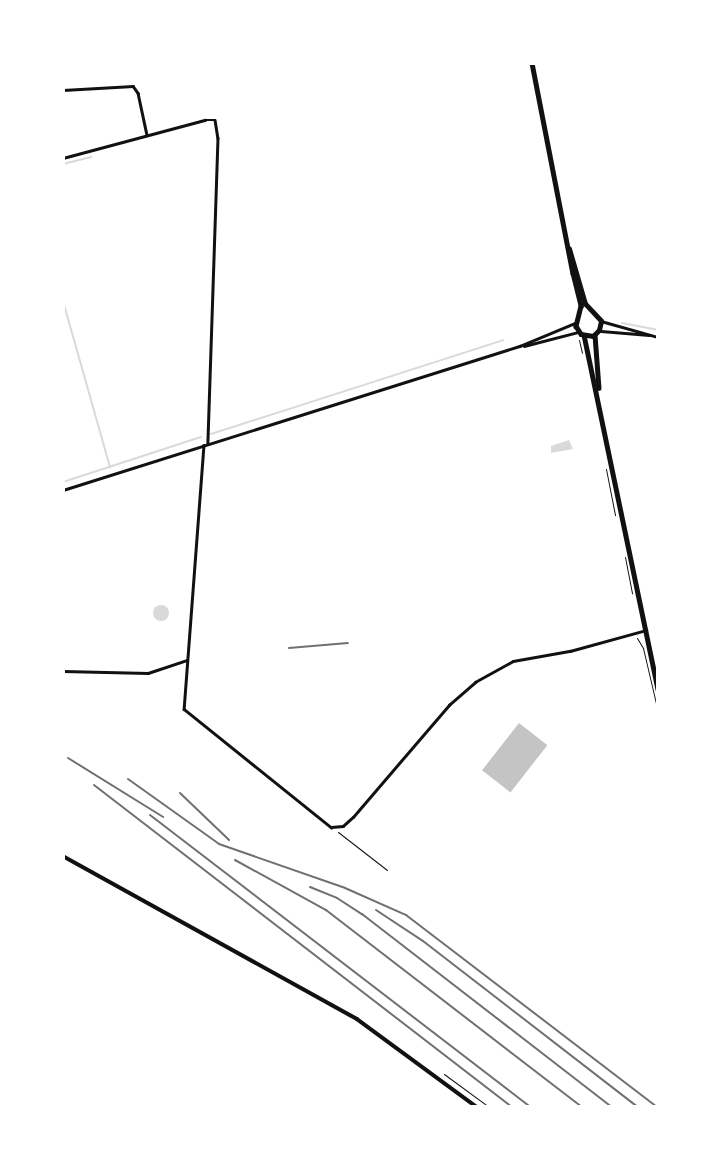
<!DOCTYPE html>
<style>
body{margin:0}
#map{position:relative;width:721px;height:1170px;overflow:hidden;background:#fff;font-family:"Sofia Sans Condensed",sans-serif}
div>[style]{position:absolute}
.water>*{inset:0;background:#d9d9d9}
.round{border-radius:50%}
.stream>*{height:2px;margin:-1px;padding:0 1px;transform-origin:1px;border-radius:1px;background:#d9d9d9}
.building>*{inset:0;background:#c4c4c4;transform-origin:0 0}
.path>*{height:1px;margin:-0.5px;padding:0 0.5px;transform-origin:0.5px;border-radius:0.5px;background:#111}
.minor>*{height:2.5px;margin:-1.25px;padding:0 1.25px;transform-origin:1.25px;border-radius:1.25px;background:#111}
.secondary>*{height:3.5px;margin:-1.75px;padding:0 1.75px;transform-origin:1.75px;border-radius:1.75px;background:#111}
.primary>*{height:4.5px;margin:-2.25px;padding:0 2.25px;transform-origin:2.25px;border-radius:2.25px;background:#111}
.rail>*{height:2px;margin:-1px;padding:0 1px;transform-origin:1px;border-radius:1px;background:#707070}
span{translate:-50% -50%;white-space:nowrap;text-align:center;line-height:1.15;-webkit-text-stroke:5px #fff;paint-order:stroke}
.frame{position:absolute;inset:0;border:65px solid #fff;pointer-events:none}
</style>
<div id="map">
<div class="water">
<i style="clip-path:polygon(569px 440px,573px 449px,551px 453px,551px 446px)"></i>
<i class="round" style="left:153px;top:605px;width:16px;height:16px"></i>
</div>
<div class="stream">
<i style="left:63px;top:164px;width:29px;rotate:-14deg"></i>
<i style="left:63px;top:301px;width:173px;rotate:74.2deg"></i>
<i style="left:622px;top:323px;width:37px;rotate:11deg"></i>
<i style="left:211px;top:434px;width:307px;rotate:-17.8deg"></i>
<i style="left:63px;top:482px;width:145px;rotate:-18.1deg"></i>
</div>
<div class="building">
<i style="left:519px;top:723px;width:36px;height:60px;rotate:38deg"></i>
</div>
<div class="path">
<i style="left:579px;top:340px;width:13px;rotate:77deg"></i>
<i style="left:606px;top:469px;width:47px;rotate:78.9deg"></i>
<i style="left:625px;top:557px;width:37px;rotate:79deg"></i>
<i style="left:637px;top:638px;width:12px;rotate:59deg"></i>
<i style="left:643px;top:648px;width:66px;rotate:76.8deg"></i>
<i style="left:338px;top:832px;width:62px;rotate:37.8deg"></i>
<i style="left:444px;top:1074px;width:56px;rotate:36.3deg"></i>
</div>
<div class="minor">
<i style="left:63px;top:90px;width:70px;rotate:-3.3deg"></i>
<i style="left:133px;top:86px;width:9px;rotate:54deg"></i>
<i style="left:138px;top:93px;width:43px;rotate:77.9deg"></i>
<i style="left:63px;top:158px;width:147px;rotate:-15deg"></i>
<i style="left:205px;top:120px;width:10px"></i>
<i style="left:215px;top:120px;width:18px;rotate:81deg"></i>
<i style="left:218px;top:138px;width:306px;rotate:91.9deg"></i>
<i style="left:601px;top:321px;width:59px;rotate:15.7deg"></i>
<i style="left:601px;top:331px;width:48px;rotate:4.8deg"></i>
<i style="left:524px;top:346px;width:56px;rotate:-14.5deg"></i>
<i style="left:204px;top:445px;width:265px;rotate:94.3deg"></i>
<i style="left:184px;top:709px;width:189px;rotate:38.8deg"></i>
<i style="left:331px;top:827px;width:12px;rotate:-5deg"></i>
<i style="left:343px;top:826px;width:13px;rotate:-42deg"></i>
<i style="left:353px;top:817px;width:148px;rotate:-49.4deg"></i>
<i style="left:449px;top:705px;width:35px;rotate:-41deg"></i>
<i style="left:475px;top:682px;width:43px;rotate:-28.9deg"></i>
<i style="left:513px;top:661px;width:58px;rotate:-10deg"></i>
<i style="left:570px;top:651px;width:79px;rotate:-15.4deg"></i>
<i style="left:63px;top:490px;width:479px;rotate:-17.5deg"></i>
<i style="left:520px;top:346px;width:60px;rotate:-22.7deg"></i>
<i style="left:63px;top:671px;width:85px;rotate:1.3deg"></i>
<i style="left:148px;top:673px;width:41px;rotate:-18.4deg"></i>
</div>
<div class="secondary">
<i style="left:63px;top:856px;width:336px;rotate:29deg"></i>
<i style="left:357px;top:1019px;width:149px;rotate:36.3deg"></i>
</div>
<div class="primary">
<i style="left:532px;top:63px;width:214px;rotate:79deg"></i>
<i style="left:573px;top:273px;width:34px;rotate:76deg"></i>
<i style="left:581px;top:306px;width:21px;rotate:104deg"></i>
<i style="left:576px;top:326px;width:9px;rotate:58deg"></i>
<i style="left:581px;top:334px;width:12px;rotate:9deg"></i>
<i style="left:593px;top:336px;width:8px;rotate:-45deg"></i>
<i style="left:599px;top:330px;width:9px;rotate:-77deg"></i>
<i style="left:601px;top:321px;width:23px;rotate:-133deg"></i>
<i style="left:585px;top:304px;width:57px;rotate:-106.2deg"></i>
<i style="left:584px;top:335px;width:362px;rotate:78.2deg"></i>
<i style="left:595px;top:335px;width:53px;rotate:85.7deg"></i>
</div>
<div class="rail">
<i style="left:289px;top:648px;width:59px;rotate:-4.8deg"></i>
<i style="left:68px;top:758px;width:112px;rotate:31.8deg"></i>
<i style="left:128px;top:779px;width:112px;rotate:35.5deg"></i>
<i style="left:219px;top:844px;width:133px;rotate:19.2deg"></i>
<i style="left:345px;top:888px;width:67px;rotate:23.9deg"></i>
<i style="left:406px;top:915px;width:316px;rotate:37.4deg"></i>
<i style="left:94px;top:785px;width:528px;rotate:37.61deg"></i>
<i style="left:180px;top:793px;width:68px;rotate:43.8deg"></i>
<i style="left:150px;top:815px;width:480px;rotate:37.5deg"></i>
<i style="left:235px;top:860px;width:104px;rotate:28.8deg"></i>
<i style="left:326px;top:910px;width:323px;rotate:37.6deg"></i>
<i style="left:310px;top:887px;width:29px;rotate:22deg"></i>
<i style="left:337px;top:898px;width:30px;rotate:33deg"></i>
<i style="left:362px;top:914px;width:316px;rotate:37.7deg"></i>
<i style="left:376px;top:910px;width:56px;rotate:33.4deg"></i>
<i style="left:423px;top:941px;width:272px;rotate:37.7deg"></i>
</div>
<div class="frame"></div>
</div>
